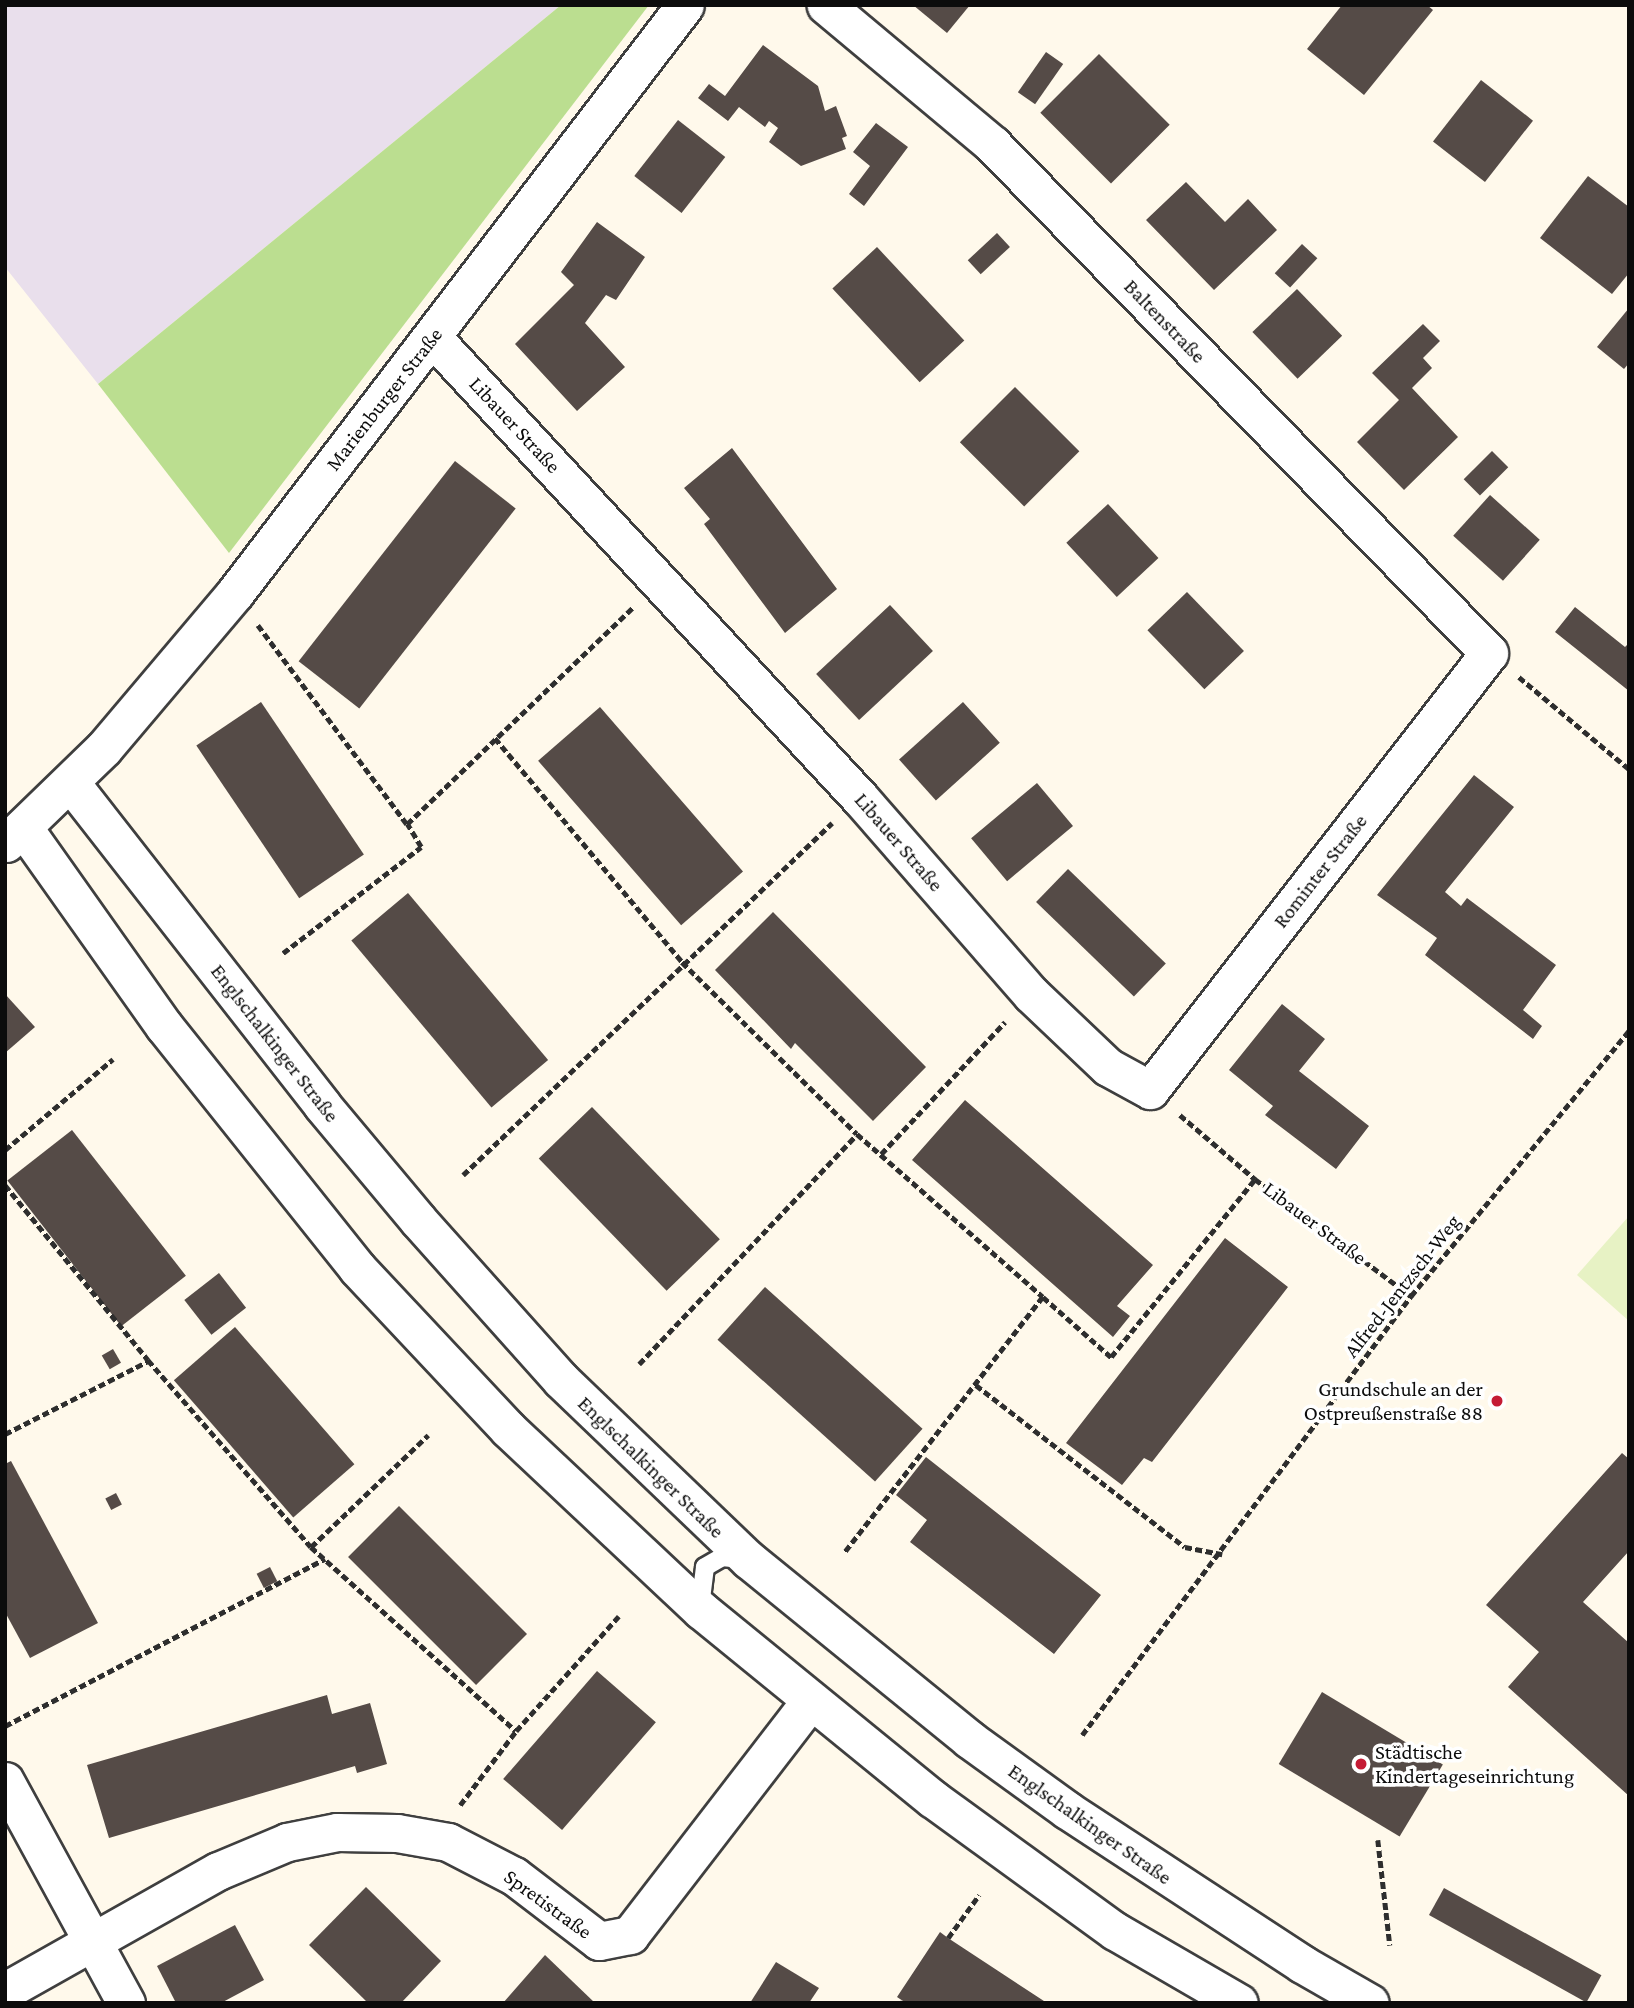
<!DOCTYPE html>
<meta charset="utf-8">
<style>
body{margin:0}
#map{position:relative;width:1634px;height:2008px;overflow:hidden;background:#fff9eb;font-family:"Crimson Pro",serif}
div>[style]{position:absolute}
.industrial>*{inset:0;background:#e9dfec}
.forest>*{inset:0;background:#bbde90}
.pitch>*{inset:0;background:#e7f2c4}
.building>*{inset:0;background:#554b47;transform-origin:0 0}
.path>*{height:4.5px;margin-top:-2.25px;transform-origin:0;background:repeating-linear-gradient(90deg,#2e2e2e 0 7px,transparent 0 10.5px)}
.roads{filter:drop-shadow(2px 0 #3f3f3f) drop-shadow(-2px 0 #3f3f3f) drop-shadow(0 2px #3f3f3f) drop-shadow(0 -2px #3f3f3f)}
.service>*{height:18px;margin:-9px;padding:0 9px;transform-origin:9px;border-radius:9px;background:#fff}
.minor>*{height:37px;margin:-18.5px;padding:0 18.5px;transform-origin:18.5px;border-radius:18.5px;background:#fff}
.dots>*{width:19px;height:19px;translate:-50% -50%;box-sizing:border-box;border:4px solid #fff;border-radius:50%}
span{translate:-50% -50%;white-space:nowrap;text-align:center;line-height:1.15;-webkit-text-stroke:7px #fff;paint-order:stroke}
.street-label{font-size:21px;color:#0c0c0c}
.poi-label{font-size:21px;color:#0c0c0c}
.right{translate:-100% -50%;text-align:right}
.left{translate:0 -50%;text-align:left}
.frame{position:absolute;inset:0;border:7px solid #0c0c0c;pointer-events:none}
</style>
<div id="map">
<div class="industrial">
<i style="clip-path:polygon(5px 5px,561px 5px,98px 384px,5px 267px)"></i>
</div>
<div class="forest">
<i style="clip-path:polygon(561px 5px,649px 5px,229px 553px,98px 384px)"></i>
</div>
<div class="pitch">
<i style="clip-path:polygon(1629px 1216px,1629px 1321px,1577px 1275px)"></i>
</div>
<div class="building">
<i style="clip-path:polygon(913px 5px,970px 5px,947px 33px)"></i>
<i style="clip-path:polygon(1342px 5px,1427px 5px,1433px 10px,1364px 95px,1307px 49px)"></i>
<i style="clip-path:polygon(763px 45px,818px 86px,825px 111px,836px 106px,847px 136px,842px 138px,846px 149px,801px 166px,769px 142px,778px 128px,769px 121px,765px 127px,739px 107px,728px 121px,698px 98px,709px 84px,725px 96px)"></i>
<i style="left:1046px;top:52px;width:21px;height:49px;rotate:35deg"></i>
<i style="left:1099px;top:54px;width:100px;height:83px;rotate:45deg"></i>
<i style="left:1481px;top:80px;width:66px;height:78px;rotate:38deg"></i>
<i style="left:678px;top:120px;width:60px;height:71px;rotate:38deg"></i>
<i style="clip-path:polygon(876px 123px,908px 147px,864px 206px,849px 194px,870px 166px,853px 152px)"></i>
<i style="clip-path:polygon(1588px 176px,1629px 207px,1629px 273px,1612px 294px,1540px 238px)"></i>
<i style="clip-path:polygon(1186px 182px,1225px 222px,1248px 199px,1277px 230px,1214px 290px,1146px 220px)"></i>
<i style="clip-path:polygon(597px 222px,645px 257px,616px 300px,606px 295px,585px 323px,625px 367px,577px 411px,515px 344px,574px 285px,561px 272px)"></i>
<i style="left:997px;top:233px;width:19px;height:40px;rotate:47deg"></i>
<i style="left:1302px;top:244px;width:21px;height:40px;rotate:43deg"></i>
<i style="left:877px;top:247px;width:128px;height:61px;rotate:47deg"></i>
<i style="left:1297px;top:289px;width:65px;height:62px;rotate:46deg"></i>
<i style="clip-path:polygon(1629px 308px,1629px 363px,1624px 369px,1597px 347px)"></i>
<i style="clip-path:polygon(1423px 324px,1440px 341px,1423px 358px,1432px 368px,1412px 388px,1458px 437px,1404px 490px,1357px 442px,1399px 400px,1372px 373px)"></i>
<i style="left:1015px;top:387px;width:91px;height:78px;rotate:45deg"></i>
<i style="clip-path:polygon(732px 448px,837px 589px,785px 633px,704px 524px,710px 519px,684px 488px)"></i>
<i style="left:1492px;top:451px;width:23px;height:40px;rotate:45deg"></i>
<i style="left:455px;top:461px;width:77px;height:254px;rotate:38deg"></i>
<i style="left:1490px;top:495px;width:67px;height:55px;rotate:42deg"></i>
<i style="left:1108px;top:504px;width:74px;height:57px;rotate:47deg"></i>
<i style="left:1187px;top:592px;width:82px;height:55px;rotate:46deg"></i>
<i style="left:890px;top:605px;width:63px;height:101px;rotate:47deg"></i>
<i style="clip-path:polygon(1575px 607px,1625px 647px,1629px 643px,1629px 691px,1555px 632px)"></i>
<i style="left:261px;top:702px;width:184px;height:78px;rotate:56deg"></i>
<i style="left:963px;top:702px;width:55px;height:86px;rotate:48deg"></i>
<i style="left:600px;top:707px;width:218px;height:82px;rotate:49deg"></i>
<i style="clip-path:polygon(1474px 775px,1514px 807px,1445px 892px,1461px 906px,1467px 898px,1556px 965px,1523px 1010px,1542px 1026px,1533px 1039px,1425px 955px,1437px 938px,1377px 895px)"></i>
<i style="left:1037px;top:783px;width:56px;height:86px;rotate:50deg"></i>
<i style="left:1068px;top:869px;width:136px;height:46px;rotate:44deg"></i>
<i style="left:408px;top:893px;width:218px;height:74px;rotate:50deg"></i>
<i style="clip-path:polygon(773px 912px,926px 1067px,873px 1121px,795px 1043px,791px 1049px,715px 970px)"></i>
<i style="clip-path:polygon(5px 994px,35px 1027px,5px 1053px)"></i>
<i style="clip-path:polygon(1282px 1004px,1325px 1039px,1299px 1071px,1369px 1126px,1336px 1169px,1265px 1115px,1273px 1106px,1229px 1070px)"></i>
<i style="clip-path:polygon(965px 1100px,1153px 1265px,1117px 1306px,1130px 1316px,1113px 1337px,912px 1160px)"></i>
<i style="left:592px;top:1107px;width:184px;height:74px;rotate:46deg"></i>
<i style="left:72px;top:1130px;width:185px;height:82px;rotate:52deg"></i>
<i style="clip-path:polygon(1225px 1238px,1288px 1287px,1152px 1462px,1144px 1458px,1122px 1485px,1066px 1443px)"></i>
<i style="left:219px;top:1273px;width:44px;height:44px;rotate:52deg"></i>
<i style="left:765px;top:1287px;width:212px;height:71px;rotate:42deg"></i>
<i style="left:235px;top:1327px;width:182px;height:81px;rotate:49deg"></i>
<i style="left:113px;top:1349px;width:16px;height:13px;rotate:60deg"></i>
<i style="clip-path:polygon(1622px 1453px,1629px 1459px,1629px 1551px,1583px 1602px,1629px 1643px,1629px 1796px,1508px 1687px,1539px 1652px,1486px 1605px)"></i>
<i style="clip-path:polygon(926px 1457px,1101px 1595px,1054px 1654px,910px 1542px,927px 1520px,896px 1495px)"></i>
<i style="clip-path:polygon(11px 1461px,98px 1623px,30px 1658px,5px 1612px,5px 1464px)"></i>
<i style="left:116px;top:1493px;width:13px;height:12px;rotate:63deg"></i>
<i style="left:399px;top:1506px;width:181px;height:72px;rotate:45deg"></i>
<i style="left:270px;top:1567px;width:16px;height:15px;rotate:63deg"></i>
<i style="left:597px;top:1671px;width:78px;height:143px;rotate:41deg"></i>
<i style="left:1322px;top:1692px;width:141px;height:84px;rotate:31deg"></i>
<i style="clip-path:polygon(327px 1695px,332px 1714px,370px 1703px,387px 1764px,357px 1773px,355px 1766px,109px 1838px,87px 1765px)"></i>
<i style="clip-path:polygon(366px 1887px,441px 1961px,401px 2003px,368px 2003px,309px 1945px)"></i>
<i style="left:1444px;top:1888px;width:180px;height:31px;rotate:29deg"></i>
<i style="clip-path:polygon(235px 1925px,264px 1980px,221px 2003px,176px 2003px,157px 1966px)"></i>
<i style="clip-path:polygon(940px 1932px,948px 1938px,1047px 2003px,906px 2003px,897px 1997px)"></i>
<i style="clip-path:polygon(545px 1955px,595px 2003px,503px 2003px)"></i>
<i style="clip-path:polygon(776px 1962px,819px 1988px,809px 2003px,750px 2003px)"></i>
</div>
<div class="path">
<i style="left:258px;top:625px;width:249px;rotate:53.2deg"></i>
<i style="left:1519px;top:677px;width:143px;rotate:39.9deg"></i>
<i style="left:495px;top:738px;width:292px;rotate:50.1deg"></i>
<i style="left:682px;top:962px;width:245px;rotate:44.5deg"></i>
<i style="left:857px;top:1134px;width:247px;rotate:41.2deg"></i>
<i style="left:1043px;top:1297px;width:323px;rotate:127.8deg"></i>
<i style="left:283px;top:953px;width:174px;rotate:-37.5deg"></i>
<i style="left:421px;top:847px;width:27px;rotate:-121deg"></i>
<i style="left:407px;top:824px;width:312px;rotate:-43.8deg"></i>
<i style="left:1180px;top:1115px;width:99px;rotate:40.5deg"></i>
<i style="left:1255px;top:1179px;width:195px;rotate:36.9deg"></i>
<i style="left:5px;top:1150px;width:141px;rotate:-40.1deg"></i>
<i style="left:881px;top:1154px;width:181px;rotate:-46.8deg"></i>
<i style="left:463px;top:1175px;width:510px;rotate:-43.65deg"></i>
<i style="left:5px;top:1185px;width:226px;rotate:50.7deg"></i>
<i style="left:148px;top:1360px;width:248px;rotate:48.9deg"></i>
<i style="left:311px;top:1547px;width:275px;rotate:41.9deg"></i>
<i style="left:516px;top:1731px;width:154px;rotate:-48.2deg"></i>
<i style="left:1043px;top:1297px;width:91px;rotate:41.4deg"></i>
<i style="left:1111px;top:1357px;width:229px;rotate:-51deg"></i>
<i style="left:639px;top:1364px;width:317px;rotate:-46.5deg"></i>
<i style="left:976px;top:1385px;width:264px;rotate:37.8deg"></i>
<i style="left:1185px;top:1547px;width:38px;rotate:11deg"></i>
<i style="left:5px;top:1434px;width:161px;rotate:-27deg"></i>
<i style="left:311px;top:1547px;width:162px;rotate:-43.7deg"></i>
<i style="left:5px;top:1726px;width:361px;rotate:-27.6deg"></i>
<i style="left:1082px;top:1735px;width:549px;rotate:-53.15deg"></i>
<i style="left:1411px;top:1296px;width:343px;rotate:-50.6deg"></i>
<i style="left:460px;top:1805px;width:93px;rotate:-52.9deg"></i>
<i style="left:1378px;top:1840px;width:106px;rotate:83.5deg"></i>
<i style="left:948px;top:1938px;width:53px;rotate:-54.2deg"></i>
<i style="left:902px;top:2003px;width:2px;rotate:-63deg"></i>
</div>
<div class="roads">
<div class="service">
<i style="left:700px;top:1607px;width:40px;rotate:-82.9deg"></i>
<i style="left:705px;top:1567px;width:20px;rotate:-30deg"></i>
<i style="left:722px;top:1557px;width:20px;rotate:6deg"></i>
</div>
<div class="minor">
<i style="left:432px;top:337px;width:629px;rotate:47.13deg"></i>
<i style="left:860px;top:798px;width:260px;rotate:48.9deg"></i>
<i style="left:1031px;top:994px;width:106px;rotate:43.5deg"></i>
<i style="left:1108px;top:1067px;width:48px;rotate:28.7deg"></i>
<i style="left:1150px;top:1090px;width:553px;rotate:-52.2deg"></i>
<i style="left:1489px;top:653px;width:711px;rotate:-134.32deg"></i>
<i style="left:992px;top:144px;width:217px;rotate:-140.1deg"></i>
<i style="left:70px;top:782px;width:410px;rotate:52deg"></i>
<i style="left:322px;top:1105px;width:150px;rotate:50.1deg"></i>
<i style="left:418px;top:1220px;width:215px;rotate:48.2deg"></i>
<i style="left:561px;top:1380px;width:260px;rotate:43.8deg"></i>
<i style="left:749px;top:1560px;width:284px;rotate:39.1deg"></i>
<i style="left:969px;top:1739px;width:121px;rotate:35.9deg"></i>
<i style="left:1067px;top:1810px;width:281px;rotate:33.2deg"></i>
<i style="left:1302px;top:1964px;width:78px;rotate:29.8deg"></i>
<i style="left:23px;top:827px;width:244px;rotate:54.7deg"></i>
<i style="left:164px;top:1026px;width:310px;rotate:51.4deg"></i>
<i style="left:357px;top:1268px;width:221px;rotate:46.8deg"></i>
<i style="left:508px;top:1429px;width:265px;rotate:43.2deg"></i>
<i style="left:701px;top:1610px;width:299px;rotate:39.2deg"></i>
<i style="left:933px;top:1799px;width:225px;rotate:36deg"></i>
<i style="left:1115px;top:1931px;width:143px;rotate:30.1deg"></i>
<i style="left:6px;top:843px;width:136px;rotate:-44.1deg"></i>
<i style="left:104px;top:748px;width:203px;rotate:-49.8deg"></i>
<i style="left:235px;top:593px;width:740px;rotate:-52.57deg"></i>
<i style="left:5px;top:1781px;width:253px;rotate:61.4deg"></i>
<i style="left:5px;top:1991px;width:244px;rotate:-29.4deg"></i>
<i style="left:218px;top:1871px;width:75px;rotate:-22.8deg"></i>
<i style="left:287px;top:1842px;width:51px;rotate:-11.3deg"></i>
<i style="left:337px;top:1832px;width:60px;rotate:1deg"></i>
<i style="left:397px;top:1833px;width:52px;rotate:10deg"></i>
<i style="left:448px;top:1842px;width:74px;rotate:27.3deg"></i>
<i style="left:514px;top:1876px;width:107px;rotate:37.4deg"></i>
<i style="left:599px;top:1941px;width:32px;rotate:-11deg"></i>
<i style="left:630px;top:1935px;width:295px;rotate:-52.4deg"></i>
</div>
</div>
<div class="dots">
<i style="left:1497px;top:1401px;background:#c51b34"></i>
<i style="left:1361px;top:1764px;background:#c51b34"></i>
</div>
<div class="street-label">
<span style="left:1165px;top:321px;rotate:46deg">Baltenstraße</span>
<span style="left:384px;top:399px;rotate:-52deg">Marienburger Straße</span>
<span style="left:515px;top:425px;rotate:47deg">Libauer Straße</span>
<span style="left:899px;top:842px;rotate:49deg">Libauer Straße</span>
<span style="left:1320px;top:871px;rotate:-52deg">Rominter Straße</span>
<span style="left:275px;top:1043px;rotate:52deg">Englschalkinger Straße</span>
<span style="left:1315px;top:1223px;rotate:37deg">Libauer Straße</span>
<span style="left:1402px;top:1286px;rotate:-52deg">Alfred-Jentzsch-Weg</span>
<span style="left:651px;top:1467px;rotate:44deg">Englschalkinger Straße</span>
<span style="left:1090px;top:1824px;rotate:35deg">Englschalkinger Straße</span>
<span style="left:548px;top:1904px;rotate:36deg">Spretistraße</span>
</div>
<div class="poi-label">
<span class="right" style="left:1483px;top:1401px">Grundschule an der<br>Ostpreußenstraße 88</span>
<span class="left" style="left:1375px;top:1764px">Städtische<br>Kindertageseinrichtung</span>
</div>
<div class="frame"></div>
</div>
